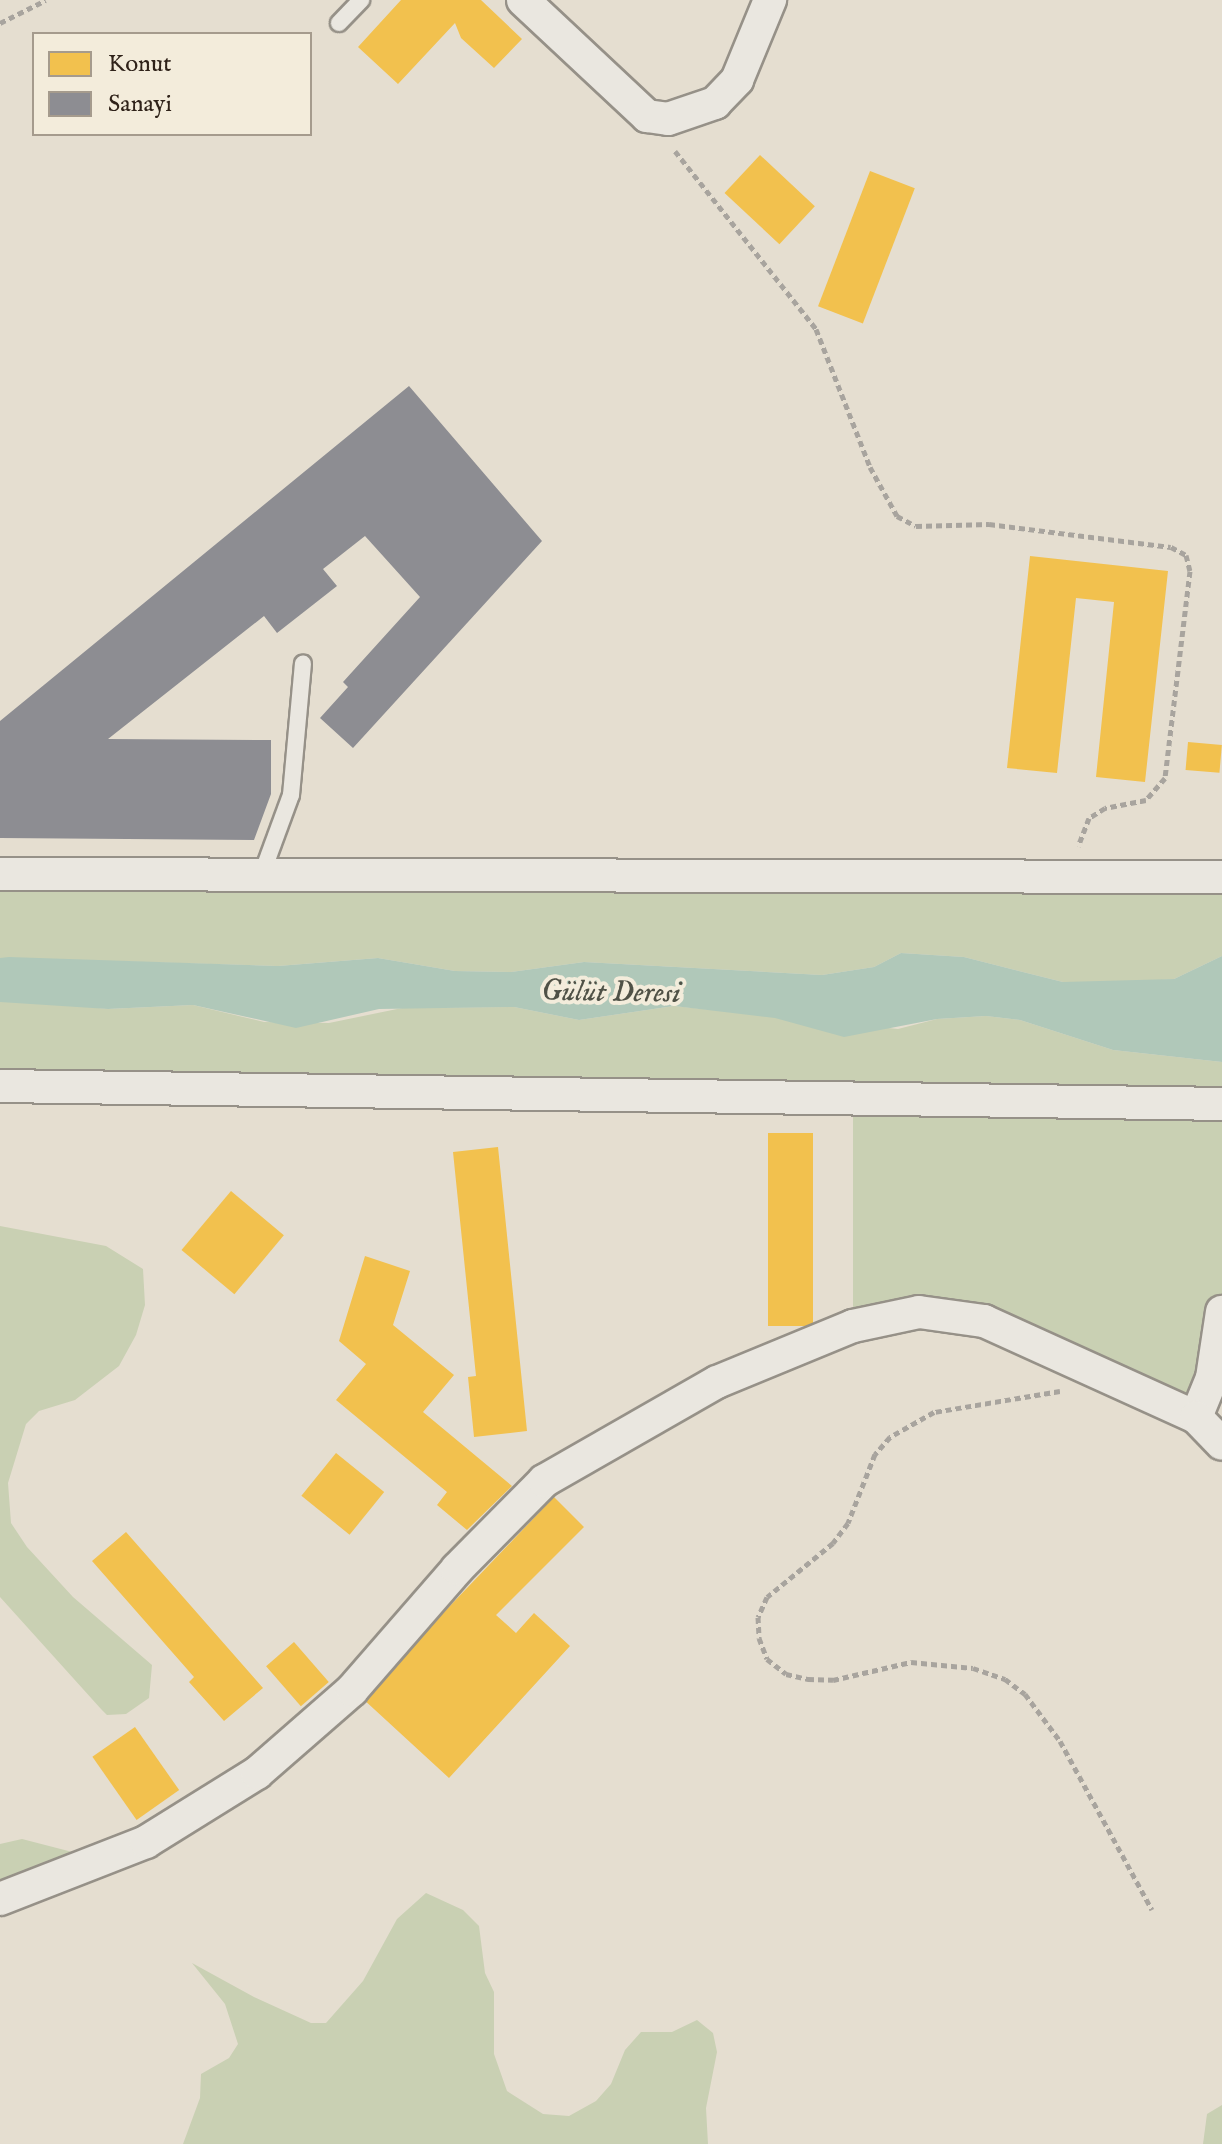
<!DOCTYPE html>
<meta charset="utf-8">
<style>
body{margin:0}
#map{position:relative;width:1222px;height:2144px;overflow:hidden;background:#e5ded0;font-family:"IM FELL English",serif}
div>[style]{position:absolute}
.green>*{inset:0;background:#c9d0b3}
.water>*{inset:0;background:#b0c8b9}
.homes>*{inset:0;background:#f2c14e;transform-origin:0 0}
.industry>*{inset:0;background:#8d8d92}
.path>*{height:5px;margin-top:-2.5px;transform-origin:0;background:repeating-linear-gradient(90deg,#a8a49e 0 6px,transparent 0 10px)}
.roads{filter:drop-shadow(2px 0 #969188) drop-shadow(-2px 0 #969188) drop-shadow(0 2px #969188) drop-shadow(0 -2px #969188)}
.service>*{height:16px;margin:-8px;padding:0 8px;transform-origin:8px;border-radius:8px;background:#eae7e0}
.minor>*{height:32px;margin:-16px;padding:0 16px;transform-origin:16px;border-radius:16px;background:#eae7e0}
span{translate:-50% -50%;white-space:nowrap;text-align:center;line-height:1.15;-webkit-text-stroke:8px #f3ecdb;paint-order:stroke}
.water-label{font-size:30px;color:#4f5146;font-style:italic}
.legend{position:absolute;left:32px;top:32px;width:280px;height:104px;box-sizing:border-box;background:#f3ecdb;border:2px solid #a59b8d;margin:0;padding:10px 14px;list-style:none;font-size:24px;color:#2f2219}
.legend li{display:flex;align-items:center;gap:16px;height:40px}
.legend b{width:40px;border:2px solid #a59b8d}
</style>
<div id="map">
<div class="green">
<i style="clip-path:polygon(0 874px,1222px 877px,1222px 956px,1174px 979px,1136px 982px,1063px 982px,964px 957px,901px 953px,874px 967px,822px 975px,584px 962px,511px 972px,455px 971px,378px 958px,278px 966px,0 958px)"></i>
<i style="clip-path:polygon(20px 1000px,108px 1009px,193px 1005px,264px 1022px,329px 1023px,402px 1008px,514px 1007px,579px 1020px,674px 1006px,898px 1029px,937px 1019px,986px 1016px,1020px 1020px,1113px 1050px,1222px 1062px,1222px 1312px,1196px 1417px,984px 1321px,853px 1326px,853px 1099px,0 1086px,0 1002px)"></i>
<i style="clip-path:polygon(0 1226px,106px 1246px,143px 1269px,145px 1305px,136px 1335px,119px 1366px,75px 1400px,39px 1411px,26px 1424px,8px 1483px,11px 1523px,27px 1547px,73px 1597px,152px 1665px,149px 1698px,126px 1714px,107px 1715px,101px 1709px,0 1597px)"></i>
<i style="clip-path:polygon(22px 1839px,80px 1854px,0 1899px,0 1844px)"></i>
<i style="clip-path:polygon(426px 1893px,463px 1910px,479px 1926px,485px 1973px,494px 1992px,494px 2054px,507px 2091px,543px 2114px,569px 2116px,596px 2101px,611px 2084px,625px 2050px,641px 2032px,672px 2032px,697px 2020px,713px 2033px,717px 2052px,706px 2108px,708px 2144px,183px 2144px,200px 2098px,201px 2074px,229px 2058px,238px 2044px,225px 2004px,192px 1963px,254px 1997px,311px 2023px,326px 2023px,363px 1981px,397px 1919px)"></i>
<i style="clip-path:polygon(1222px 2105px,1222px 2144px,1203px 2144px,1207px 2114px)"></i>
</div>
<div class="water">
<i style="clip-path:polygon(901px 953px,964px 957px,1063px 982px,1174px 979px,1222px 956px,1222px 1062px,1113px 1050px,1020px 1020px,986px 1016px,937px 1019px,844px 1037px,775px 1018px,674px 1006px,579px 1020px,514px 1007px,379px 1009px,296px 1028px,193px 1005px,108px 1009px,0 1002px,0 958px,9px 957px,278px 966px,378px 958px,455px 971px,511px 972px,584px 962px,822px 975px,874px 967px)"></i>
</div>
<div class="homes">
<i style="clip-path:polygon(401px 0,481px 0,522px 39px,494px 68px,461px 38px,455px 23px,398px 84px,358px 47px)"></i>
<i style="left:760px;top:155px;width:75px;height:52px;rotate:43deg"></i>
<i style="left:870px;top:171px;width:48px;height:145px;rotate:21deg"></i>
<i style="clip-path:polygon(1030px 556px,1168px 571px,1145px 782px,1096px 777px,1114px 602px,1076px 598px,1057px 773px,1007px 768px)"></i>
<i style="left:1188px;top:742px;width:34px;height:28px;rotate:5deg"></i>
<i style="left:768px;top:1133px;width:45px;height:193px"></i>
<i style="clip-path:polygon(498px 1147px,527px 1431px,474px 1437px,468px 1377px,476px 1376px,453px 1152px)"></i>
<i style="left:231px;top:1191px;width:69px;height:77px;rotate:40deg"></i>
<i style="clip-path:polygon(365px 1256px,410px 1271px,393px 1325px,454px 1375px,423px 1412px,512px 1486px,467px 1530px,437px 1505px,447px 1492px,336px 1400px,366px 1364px,339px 1341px)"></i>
<i style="left:336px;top:1453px;width:62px;height:55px;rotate:39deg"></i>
<i style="clip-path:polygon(554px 1497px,584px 1527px,496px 1615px,516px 1633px,534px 1613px,570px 1646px,449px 1778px,362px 1698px)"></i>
<i style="clip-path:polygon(126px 1532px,263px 1688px,224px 1721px,189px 1682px,194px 1677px,92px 1561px)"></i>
<i style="left:294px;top:1642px;width:53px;height:37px;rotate:49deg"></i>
<i style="left:135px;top:1727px;width:77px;height:52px;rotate:55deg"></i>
</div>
<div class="industry">
<i style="clip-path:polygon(409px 386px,542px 541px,353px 748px,320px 718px,348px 687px,343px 682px,420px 597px,365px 536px,323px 569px,337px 586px,277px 633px,264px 616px,108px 739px,271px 740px,271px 794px,254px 840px,0 838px,0 721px)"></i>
</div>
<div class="path">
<i style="left:0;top:23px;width:51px;rotate:-26.6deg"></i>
<i style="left:675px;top:151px;width:227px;rotate:51.6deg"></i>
<i style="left:816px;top:329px;width:148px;rotate:68.6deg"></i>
<i style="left:870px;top:467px;width:56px;rotate:61.1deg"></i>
<i style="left:897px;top:516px;width:21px;rotate:28deg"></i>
<i style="left:916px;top:526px;width:73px;rotate:-1.6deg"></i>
<i style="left:989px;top:524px;width:183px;rotate:7.2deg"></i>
<i style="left:1171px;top:547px;width:17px;rotate:28deg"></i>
<i style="left:1186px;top:555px;width:16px;rotate:76deg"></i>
<i style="left:1190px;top:571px;width:209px;rotate:96.9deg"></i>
<i style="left:1165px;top:778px;width:29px;rotate:131deg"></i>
<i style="left:1146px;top:800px;width:42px;rotate:169deg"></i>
<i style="left:1105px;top:808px;width:19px;rotate:148deg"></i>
<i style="left:1089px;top:818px;width:30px;rotate:111deg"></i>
<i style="left:1060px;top:1391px;width:128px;rotate:170.5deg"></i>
<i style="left:934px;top:1412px;width:51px;rotate:150.4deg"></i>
<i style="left:890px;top:1437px;width:23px;rotate:131deg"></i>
<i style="left:875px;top:1454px;width:74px;rotate:111.4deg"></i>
<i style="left:848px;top:1523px;width:25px;rotate:127deg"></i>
<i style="left:833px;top:1543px;width:85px;rotate:140.7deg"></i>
<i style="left:767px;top:1597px;width:22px;rotate:114deg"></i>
<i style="left:758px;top:1617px;width:21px;rotate:87deg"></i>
<i style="left:759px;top:1638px;width:22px;rotate:69deg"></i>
<i style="left:767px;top:1659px;width:24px;rotate:38deg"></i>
<i style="left:786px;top:1674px;width:23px;rotate:13deg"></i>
<i style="left:808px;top:1679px;width:25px;rotate:2deg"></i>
<i style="left:833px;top:1680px;width:80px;rotate:-13deg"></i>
<i style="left:911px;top:1662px;width:62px;rotate:5.5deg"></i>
<i style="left:973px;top:1668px;width:34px;rotate:19deg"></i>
<i style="left:1005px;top:1679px;width:25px;rotate:37deg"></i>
<i style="left:1025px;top:1694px;width:59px;rotate:53.3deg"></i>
<i style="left:1060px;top:1741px;width:192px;rotate:61.4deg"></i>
</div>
<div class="roads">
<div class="service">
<i style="left:339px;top:23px;width:32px;rotate:-46deg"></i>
<i style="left:263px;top:871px;width:81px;rotate:-69.8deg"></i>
<i style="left:291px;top:795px;width:132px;rotate:-84.8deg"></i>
</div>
<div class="minor">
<i style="left:523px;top:0;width:170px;rotate:43.1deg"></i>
<i style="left:647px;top:116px;width:21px;rotate:8deg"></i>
<i style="left:668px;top:119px;width:50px;rotate:-18.8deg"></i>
<i style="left:715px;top:103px;width:32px;rotate:-46deg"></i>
<i style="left:737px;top:80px;width:87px;rotate:-67.6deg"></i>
<i style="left:0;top:874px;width:1222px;rotate:0.14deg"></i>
<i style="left:0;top:1086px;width:1222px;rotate:0.84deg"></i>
<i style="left:1196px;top:1417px;width:42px;rotate:-67.7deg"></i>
<i style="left:1212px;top:1378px;width:67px;rotate:-81.4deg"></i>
<i style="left:0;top:1899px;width:157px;rotate:-21.3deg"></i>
<i style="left:146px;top:1842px;width:131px;rotate:-31.9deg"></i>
<i style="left:257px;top:1773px;width:126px;rotate:-41.1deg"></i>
<i style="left:352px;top:1690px;width:160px;rotate:-49deg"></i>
<i style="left:457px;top:1569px;width:124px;rotate:-45.3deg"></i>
<i style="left:544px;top:1481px;width:199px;rotate:-29.8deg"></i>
<i style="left:717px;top:1382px;width:147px;rotate:-22.4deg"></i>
<i style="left:853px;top:1326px;width:67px;rotate:-12deg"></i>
<i style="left:919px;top:1312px;width:66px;rotate:7.9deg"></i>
<i style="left:984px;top:1321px;width:233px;rotate:24.4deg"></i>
<i style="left:1196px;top:1417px;width:37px;rotate:46deg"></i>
</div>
</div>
<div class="water-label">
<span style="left:611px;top:993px;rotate:1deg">Gülüt Deresi</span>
</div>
<ul class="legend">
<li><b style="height:22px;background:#f2c14e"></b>Konut</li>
<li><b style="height:22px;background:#8d8d92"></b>Sanayi</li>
</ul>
</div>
